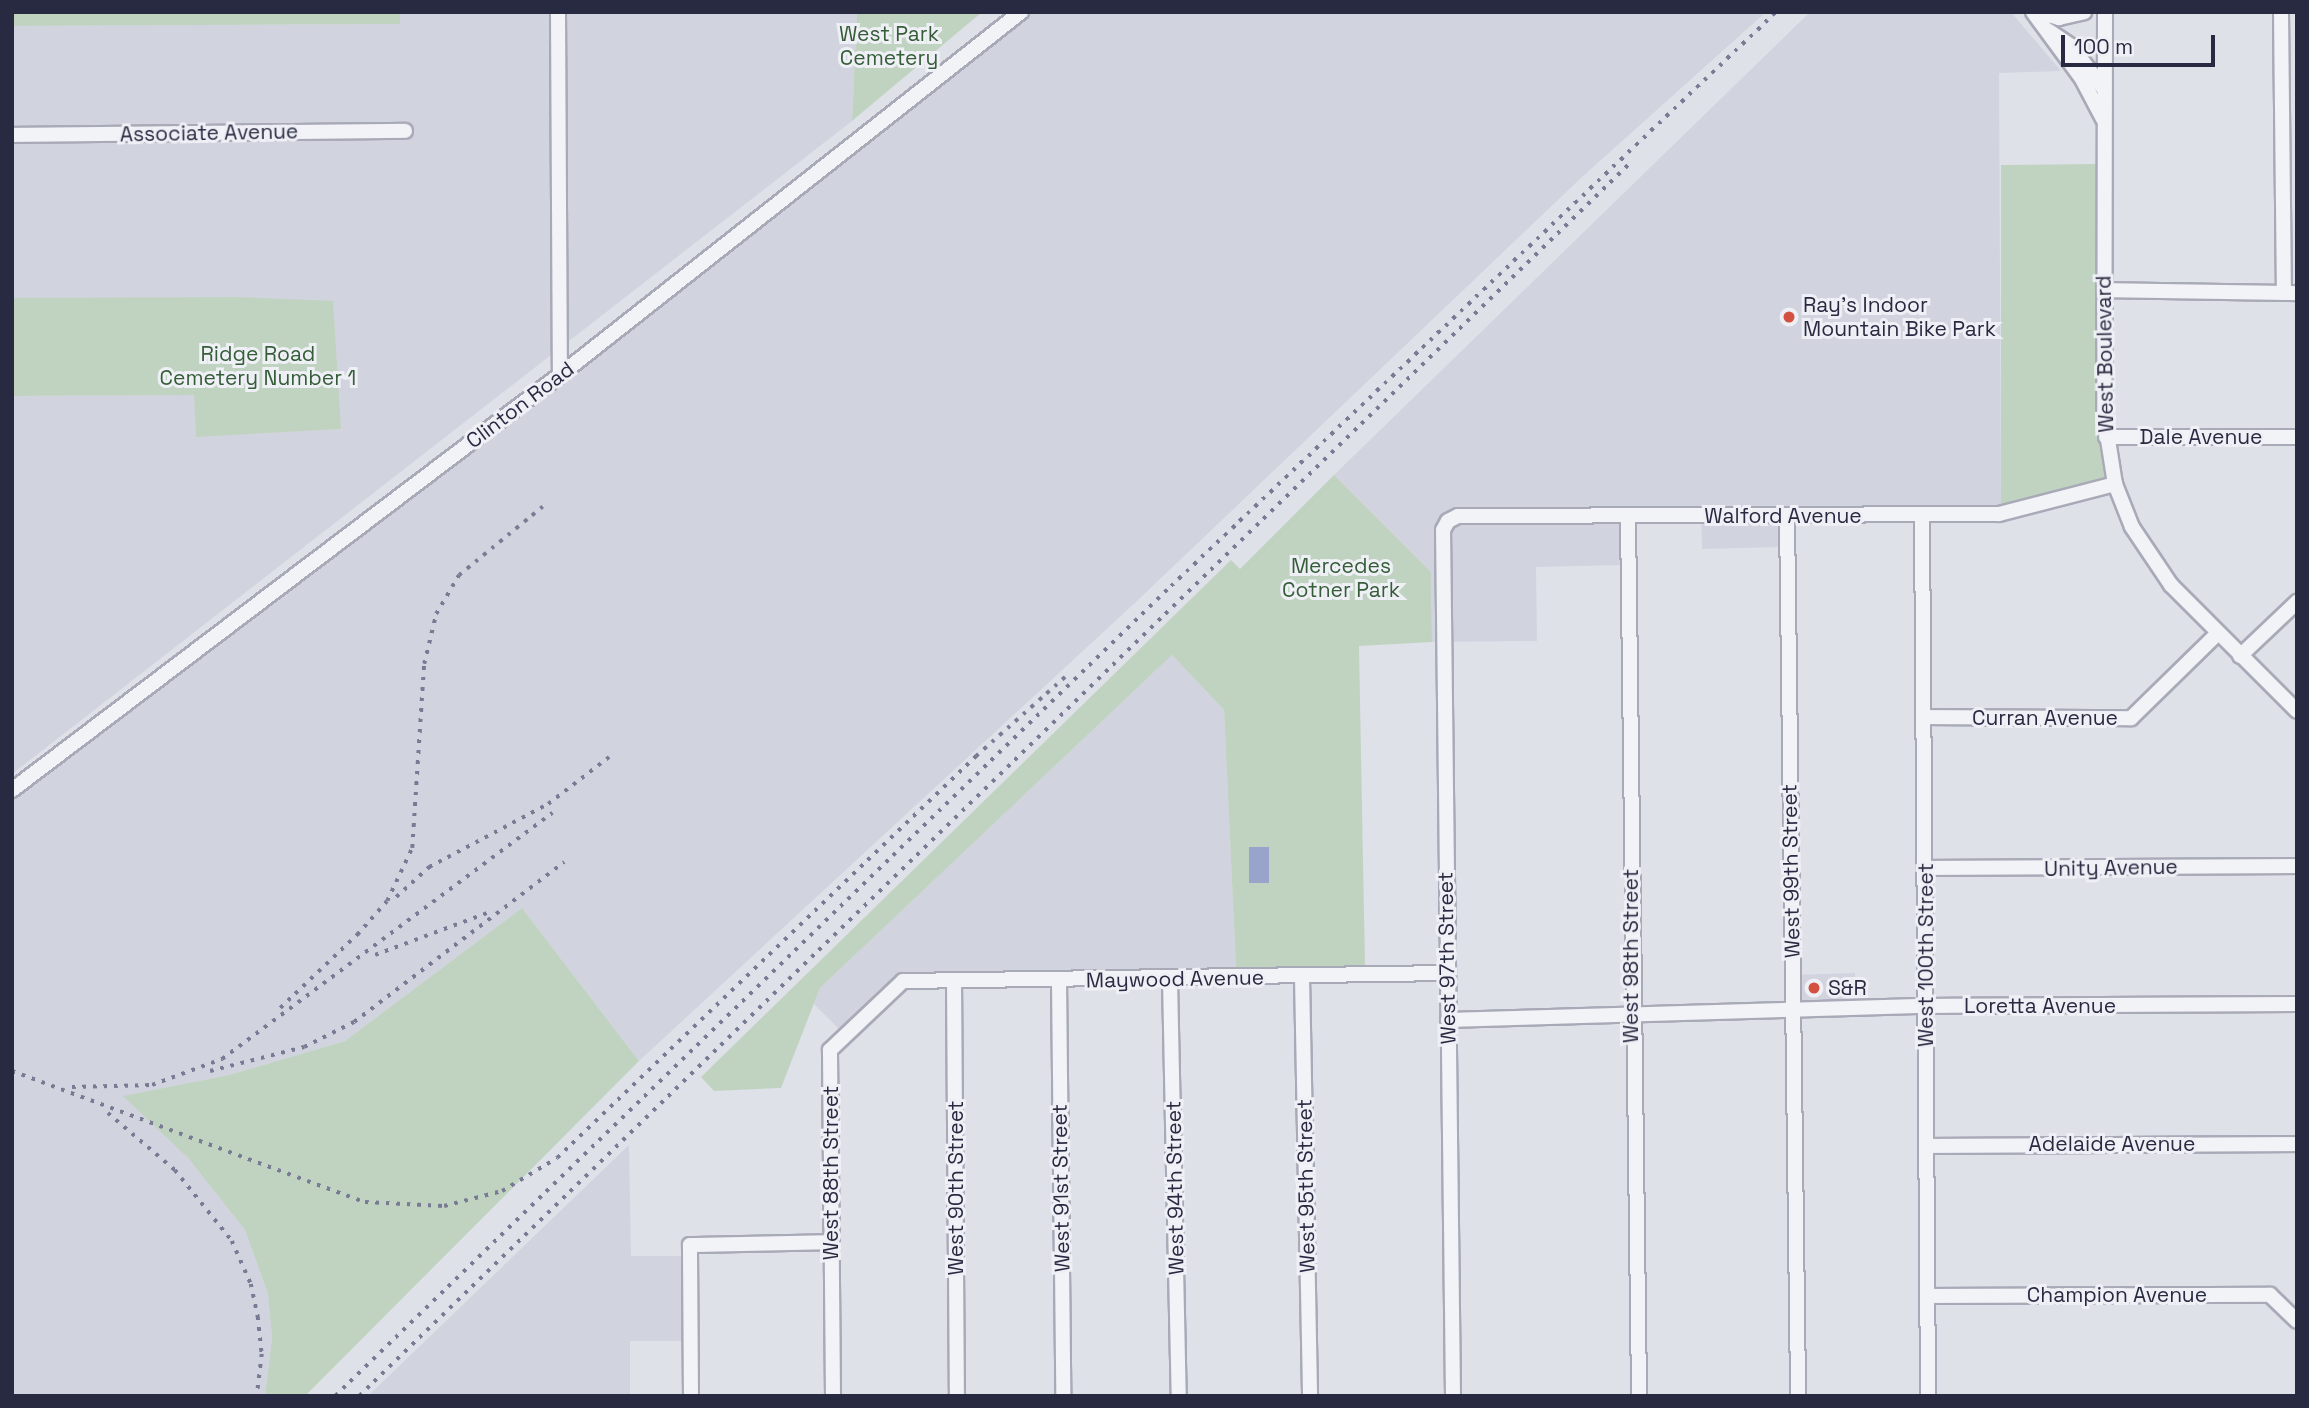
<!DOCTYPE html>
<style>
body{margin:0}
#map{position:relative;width:2309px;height:1408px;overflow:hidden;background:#dfe1e9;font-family:"Space Grotesk",sans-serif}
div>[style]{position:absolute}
.built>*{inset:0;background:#d1d3de;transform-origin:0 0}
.green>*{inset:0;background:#c0d3c1}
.water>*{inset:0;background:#99a4ca;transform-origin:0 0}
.roads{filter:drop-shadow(2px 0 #a8aab7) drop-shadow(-2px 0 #a8aab7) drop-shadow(0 2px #a8aab7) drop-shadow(0 -2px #a8aab7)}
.minor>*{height:14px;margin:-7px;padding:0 7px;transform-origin:7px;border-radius:7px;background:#f2f3f7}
.rail>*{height:3.5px;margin-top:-1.75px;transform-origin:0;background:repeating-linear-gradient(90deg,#787b93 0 3.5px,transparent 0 10.5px)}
.dots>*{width:19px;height:19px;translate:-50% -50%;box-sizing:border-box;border:4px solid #eff0f6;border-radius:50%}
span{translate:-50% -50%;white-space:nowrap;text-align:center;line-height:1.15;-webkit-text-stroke:6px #eff0f6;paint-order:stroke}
.park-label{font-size:21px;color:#355d38}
.street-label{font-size:21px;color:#282a41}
.poi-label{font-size:21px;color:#282a41}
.left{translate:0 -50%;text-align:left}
.frame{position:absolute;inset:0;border:14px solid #282a41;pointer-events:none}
.scale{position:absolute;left:2061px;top:35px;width:154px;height:32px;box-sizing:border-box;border:4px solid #282a41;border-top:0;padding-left:9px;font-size:21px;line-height:24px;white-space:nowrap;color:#282a41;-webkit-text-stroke:5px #eff0f6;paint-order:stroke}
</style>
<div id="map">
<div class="built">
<i style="clip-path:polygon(400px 12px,857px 12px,852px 121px,12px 774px,12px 396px,195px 395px,196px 436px,341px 429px,88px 299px,12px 298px,12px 26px,399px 24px)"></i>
<i style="clip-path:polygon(1034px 12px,1766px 12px,1582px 177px,1138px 600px,639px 1061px,522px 908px,345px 1041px,229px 1075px,124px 1096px,188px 1158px,245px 1230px,268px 1294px,272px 1338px,265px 1396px,14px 1396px,12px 800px)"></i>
<i style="clip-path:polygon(1810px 12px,2011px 12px,2061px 71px,1999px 73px,2001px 505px,1781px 509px,1782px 547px,1702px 549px,1701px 511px,1621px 513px,1622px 565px,1536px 567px,1537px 641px,1432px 642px,1431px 572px,1334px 475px)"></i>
<i style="clip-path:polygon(1172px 655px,1224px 710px,1236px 968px,903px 976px,842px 1032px,814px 1004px,820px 988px)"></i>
<i style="left:1855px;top:973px;width:30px;height:59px;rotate:88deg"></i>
<i style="clip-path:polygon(629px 1145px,631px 1256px,686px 1256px,685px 1341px,630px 1341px,630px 1396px,368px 1396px)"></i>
</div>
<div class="green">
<i style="clip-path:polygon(12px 12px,400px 12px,400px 24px,12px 26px)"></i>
<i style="clip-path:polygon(857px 12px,982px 12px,852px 121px)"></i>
<i style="clip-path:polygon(2096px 164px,2096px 384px,2108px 479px,2001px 505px,2001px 165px)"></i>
<i style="clip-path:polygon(237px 297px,333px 301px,341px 429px,196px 437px,194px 395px,12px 396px,12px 298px)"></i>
<i style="clip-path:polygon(1334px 475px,1431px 572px,1432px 642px,1359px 646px,1365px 966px,1236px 968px,1224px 710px,1172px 655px,820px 988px,781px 1088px,714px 1091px,701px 1077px,1231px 560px,1240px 569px)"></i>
<i style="clip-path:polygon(522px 908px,639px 1061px,305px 1396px,265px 1396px,272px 1338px,268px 1294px,245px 1230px,188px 1158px,123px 1096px,229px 1075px,345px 1041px)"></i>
</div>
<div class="water">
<i style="left:1249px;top:847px;width:20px;height:36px"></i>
</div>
<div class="roads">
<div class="minor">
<i style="left:558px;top:12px;width:363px;rotate:89.7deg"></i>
<i style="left:2033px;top:12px;width:83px;rotate:53.8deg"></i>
<i style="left:2082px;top:79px;width:45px;rotate:62.3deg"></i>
<i style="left:2040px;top:12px;width:20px;rotate:18deg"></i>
<i style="left:2059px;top:18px;width:26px;rotate:-13deg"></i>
<i style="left:2105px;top:12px;width:402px;rotate:90.1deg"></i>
<i style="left:2104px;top:414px;width:71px;rotate:81.1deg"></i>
<i style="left:2115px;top:484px;width:46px;rotate:68.4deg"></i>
<i style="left:2132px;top:527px;width:70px;rotate:56.1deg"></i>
<i style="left:2171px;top:585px;width:178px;rotate:45deg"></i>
<i style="left:2281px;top:12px;width:281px;rotate:89.4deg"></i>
<i style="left:2049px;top:31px;width:27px;rotate:34deg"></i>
<i style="left:2071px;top:46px;width:54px;rotate:52.5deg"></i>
<i style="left:12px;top:135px;width:393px;rotate:-0.6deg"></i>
<i style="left:2104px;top:290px;width:193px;rotate:0.9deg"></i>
<i style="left:2106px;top:437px;width:191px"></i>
<i style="left:1787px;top:515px;width:881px;rotate:89.28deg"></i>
<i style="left:1922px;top:515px;width:881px;rotate:89.61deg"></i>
<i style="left:1628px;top:517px;width:879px;rotate:89.28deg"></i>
<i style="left:2240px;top:656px;width:79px;rotate:-43.5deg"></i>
<i style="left:1923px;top:717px;width:208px;rotate:0.3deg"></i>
<i style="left:2131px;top:718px;width:120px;rotate:-44.3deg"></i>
<i style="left:12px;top:790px;width:687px;rotate:-37.14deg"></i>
<i style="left:560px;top:375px;width:587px;rotate:-38.22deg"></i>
<i style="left:1925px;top:868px;width:372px;rotate:-0.3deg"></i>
<i style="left:1302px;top:976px;width:420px;rotate:88.9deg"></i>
<i style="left:954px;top:980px;width:416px;rotate:89.6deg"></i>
<i style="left:1059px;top:980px;width:416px;rotate:89.4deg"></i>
<i style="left:1170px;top:980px;width:416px;rotate:88.8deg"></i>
<i style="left:1448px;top:1020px;width:478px;rotate:-1.7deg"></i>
<i style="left:1926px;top:1006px;width:371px;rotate:-0.3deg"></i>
<i style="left:1927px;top:1146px;width:370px;rotate:-0.3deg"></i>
<i style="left:1928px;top:1296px;width:342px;rotate:-0.2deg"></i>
<i style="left:2270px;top:1295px;width:37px;rotate:44deg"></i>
<i style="left:691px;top:1396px;width:151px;rotate:-90.4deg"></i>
<i style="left:690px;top:1245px;width:141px;rotate:-1.2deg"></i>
<i style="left:833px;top:1396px;width:346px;rotate:-90.5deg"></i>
<i style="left:830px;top:1050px;width:100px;rotate:-43.4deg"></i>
<i style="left:903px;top:981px;width:544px;rotate:-0.84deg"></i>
<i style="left:1453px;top:1396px;width:866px;rotate:-90.66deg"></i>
<i style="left:1443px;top:530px;width:10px;rotate:-61deg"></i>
<i style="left:1448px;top:521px;width:11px;rotate:-27deg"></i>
<i style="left:1458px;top:516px;width:541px;rotate:-0.21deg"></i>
<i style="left:1999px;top:514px;width:120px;rotate:-14.5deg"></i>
</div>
</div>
<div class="rail">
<i style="left:396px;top:897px;width:45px;rotate:-42.3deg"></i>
<i style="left:429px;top:867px;width:135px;rotate:-27.9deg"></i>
<i style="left:548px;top:804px;width:77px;rotate:-37.6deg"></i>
<i style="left:357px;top:935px;width:45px;rotate:-48.6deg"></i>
<i style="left:387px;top:901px;width:59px;rotate:-64.7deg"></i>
<i style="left:412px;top:848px;width:184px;rotate:-86.3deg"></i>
<i style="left:424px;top:664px;width:51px;rotate:-76.5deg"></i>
<i style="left:436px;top:614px;width:45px;rotate:-59.5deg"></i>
<i style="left:459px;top:575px;width:114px;rotate:-39.3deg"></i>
<i style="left:375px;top:955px;width:125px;rotate:-20.6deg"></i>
<i style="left:280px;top:1008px;width:115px;rotate:-43.6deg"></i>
<i style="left:12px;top:1071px;width:377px;rotate:20.4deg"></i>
<i style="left:365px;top:1202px;width:79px;rotate:2.9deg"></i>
<i style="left:444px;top:1206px;width:60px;rotate:-14.5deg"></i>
<i style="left:502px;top:1191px;width:64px;rotate:-31deg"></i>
<i style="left:557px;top:1158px;width:581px;rotate:-43.81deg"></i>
<i style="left:976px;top:756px;width:120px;rotate:-41.6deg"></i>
<i style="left:210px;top:1071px;width:97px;rotate:-14.3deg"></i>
<i style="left:304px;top:1047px;width:56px;rotate:-26.6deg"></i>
<i style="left:354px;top:1022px;width:264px;rotate:-37.3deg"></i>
<i style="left:72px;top:1087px;width:80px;rotate:-1.4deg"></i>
<i style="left:152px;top:1085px;width:75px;rotate:-20.4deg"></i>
<i style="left:222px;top:1059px;width:412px;rotate:-36.7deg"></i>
<i style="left:108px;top:1113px;width:88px;rotate:40.4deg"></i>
<i style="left:175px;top:1170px;width:91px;rotate:51.2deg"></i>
<i style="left:232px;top:1241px;width:47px;rotate:66.2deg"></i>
<i style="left:251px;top:1284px;width:34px;rotate:78deg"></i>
<i style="left:258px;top:1317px;width:37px;rotate:84deg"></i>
<i style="left:262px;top:1354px;width:42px;rotate:96.8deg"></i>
<i style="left:335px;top:1396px;width:1164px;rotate:-44.1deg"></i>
<i style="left:1171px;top:586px;width:834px;rotate:-43.49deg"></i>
<i style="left:359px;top:1396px;width:1771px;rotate:-44.13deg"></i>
</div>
<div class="dots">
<i style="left:1789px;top:317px;background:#d25141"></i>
<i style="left:1814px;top:988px;background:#d25141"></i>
</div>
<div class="park-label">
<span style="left:889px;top:46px">West Park<br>Cemetery</span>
<span style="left:258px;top:366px">Ridge Road<br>Cemetery Number 1</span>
<span style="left:1341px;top:578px">Mercedes<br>Cotner Park</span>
</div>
<div class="street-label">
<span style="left:209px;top:133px;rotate:-1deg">Associate Avenue</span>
<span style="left:2105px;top:354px;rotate:-91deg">West Boulevard</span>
<span style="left:520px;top:405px;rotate:-37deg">Clinton Road</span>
<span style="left:2201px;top:437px">Dale Avenue</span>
<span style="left:1783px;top:516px">Walford Avenue</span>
<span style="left:2045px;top:718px">Curran Avenue</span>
<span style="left:2111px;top:868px;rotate:-1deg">Unity Avenue</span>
<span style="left:1791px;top:871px;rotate:-91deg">West 99th Street</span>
<span style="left:1926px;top:955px;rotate:-90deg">West 100th Street</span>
<span style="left:1631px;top:956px;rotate:-90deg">West 98th Street</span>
<span style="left:1447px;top:958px;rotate:-91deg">West 97th Street</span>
<span style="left:1175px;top:979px;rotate:-1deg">Maywood Avenue</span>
<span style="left:2040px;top:1006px">Loretta Avenue</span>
<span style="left:2112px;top:1144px">Adelaide Avenue</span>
<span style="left:831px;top:1173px;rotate:-90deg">West 88th Street</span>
<span style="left:1306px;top:1186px;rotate:-91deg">West 95th Street</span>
<span style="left:956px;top:1188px;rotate:-90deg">West 90th Street</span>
<span style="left:1061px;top:1188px;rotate:-91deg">West 91st Street</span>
<span style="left:1175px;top:1188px;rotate:-91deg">West 94th Street</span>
<span style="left:2117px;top:1295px">Champion Avenue</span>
</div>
<div class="poi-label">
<span class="left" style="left:1803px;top:317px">Ray's Indoor<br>Mountain Bike Park</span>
<span class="left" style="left:1828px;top:988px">S&amp;R</span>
</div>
<div class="frame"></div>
<div class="scale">100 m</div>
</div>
